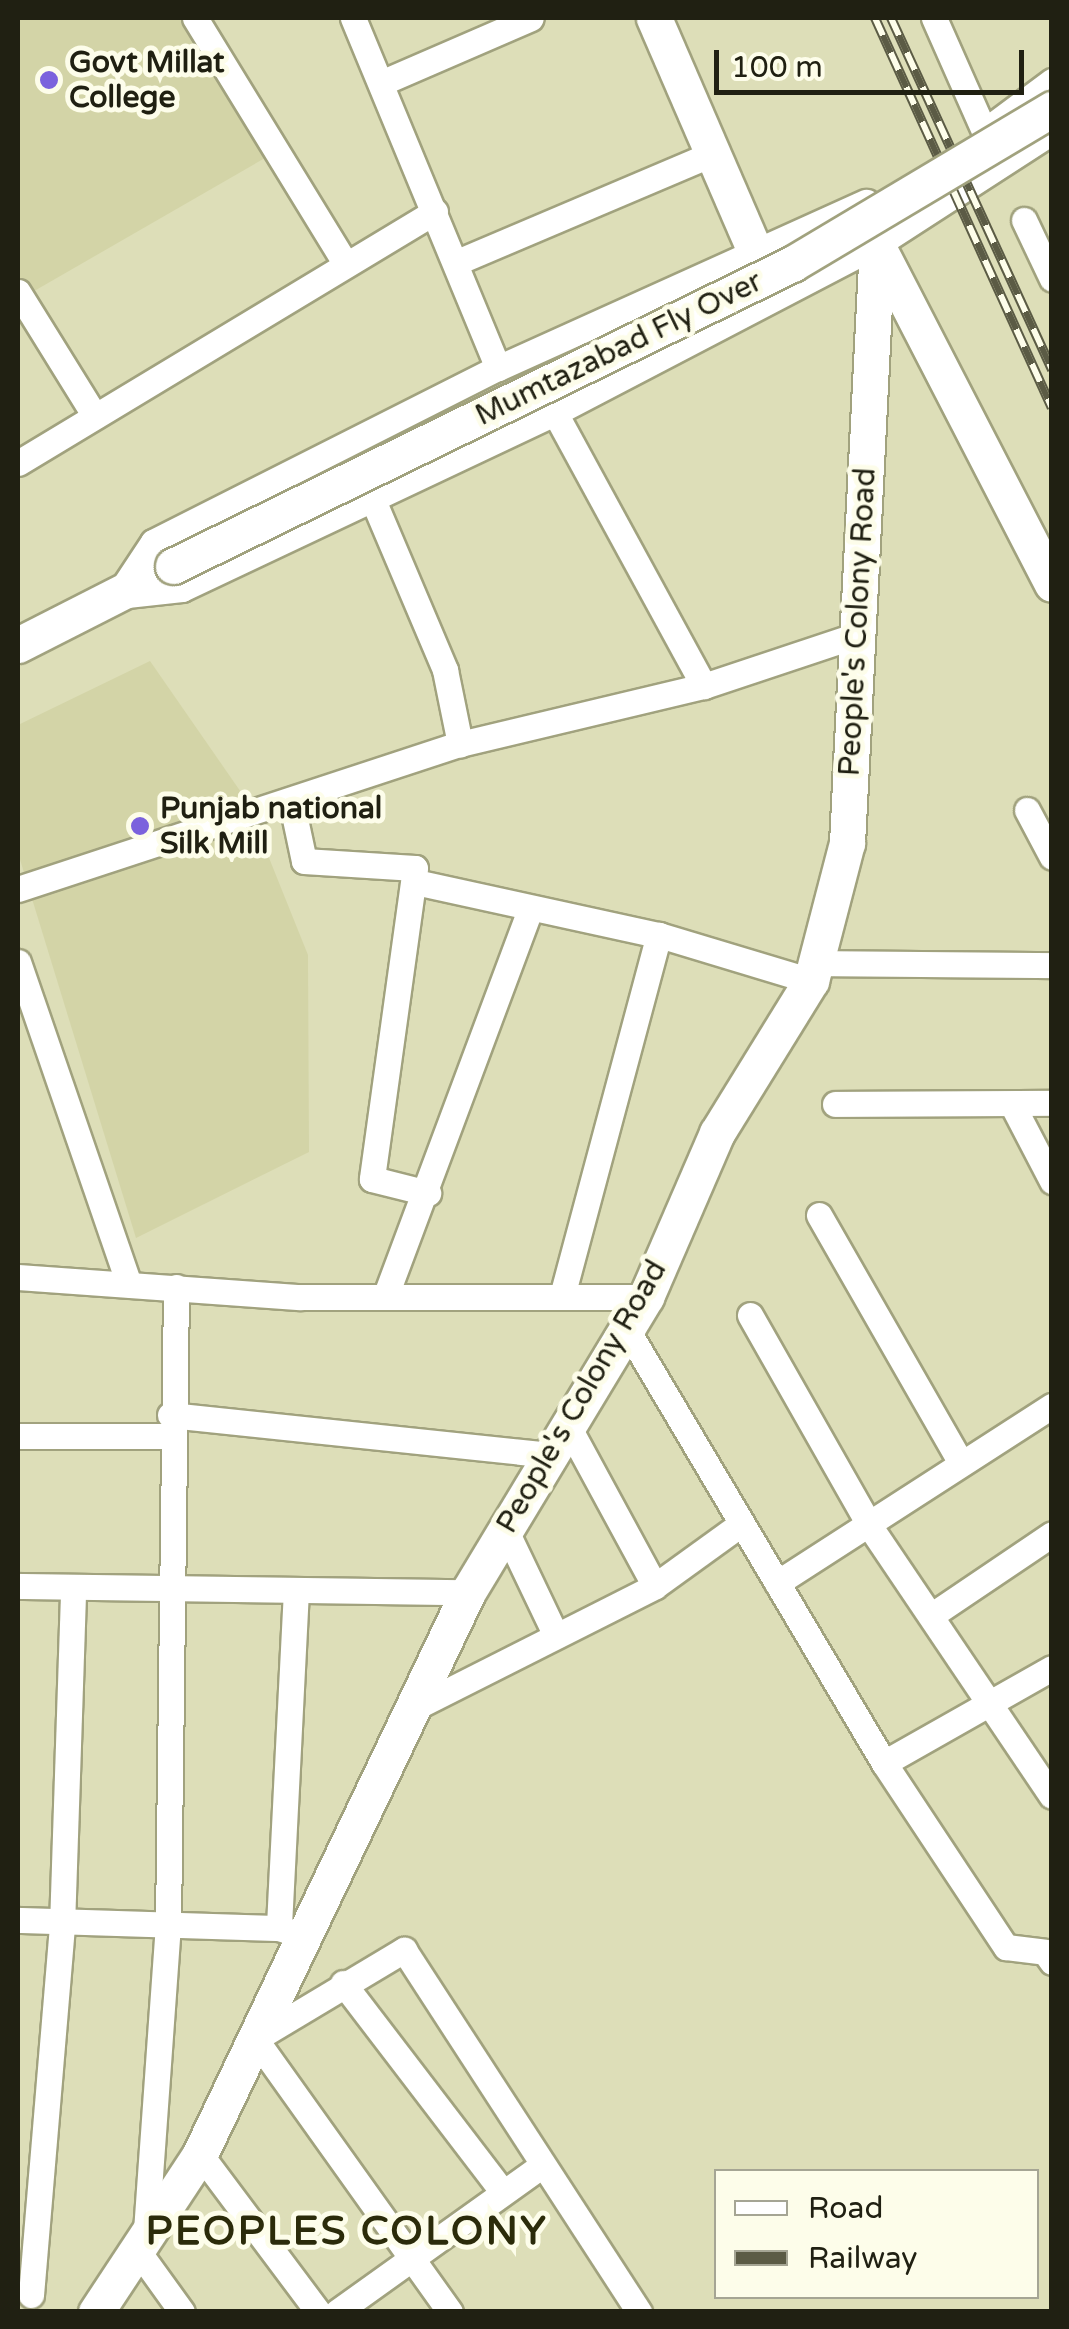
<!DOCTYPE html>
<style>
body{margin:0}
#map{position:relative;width:1069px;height:2329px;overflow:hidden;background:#dddeb8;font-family:"Varela Round",sans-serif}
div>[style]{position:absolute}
.built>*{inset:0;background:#d3d4a7}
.roads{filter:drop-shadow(2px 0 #a1a27e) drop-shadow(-2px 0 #a1a27e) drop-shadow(0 2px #a1a27e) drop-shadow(0 -2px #a1a27e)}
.street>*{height:25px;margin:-12.5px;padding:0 12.5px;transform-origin:12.5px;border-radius:12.5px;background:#fff}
.secondary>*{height:35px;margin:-17.5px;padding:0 17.5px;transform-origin:17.5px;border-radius:17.5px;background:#fff}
.rail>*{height:10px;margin-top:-5px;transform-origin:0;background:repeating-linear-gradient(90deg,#fdfdea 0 19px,#5b5b45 0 38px);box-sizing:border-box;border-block:2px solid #5b5b45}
.bridges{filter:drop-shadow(2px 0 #a1a27e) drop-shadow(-2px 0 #a1a27e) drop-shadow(0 2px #a1a27e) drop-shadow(0 -2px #a1a27e)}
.secondary-bridge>*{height:35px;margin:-17.5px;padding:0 17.5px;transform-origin:17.5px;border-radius:17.5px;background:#fff}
.dots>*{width:28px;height:28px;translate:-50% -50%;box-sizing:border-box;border:5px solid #fdfdea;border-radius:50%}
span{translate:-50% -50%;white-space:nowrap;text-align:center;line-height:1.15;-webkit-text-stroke:10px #fdfdea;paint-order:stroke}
.poi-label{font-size:30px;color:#202012;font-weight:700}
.left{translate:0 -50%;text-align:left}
.street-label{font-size:30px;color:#202012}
.district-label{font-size:40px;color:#2b2b0a;font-weight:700;letter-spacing:2.5px}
.frame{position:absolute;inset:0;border:20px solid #202012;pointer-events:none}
.legend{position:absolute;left:714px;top:2169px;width:325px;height:130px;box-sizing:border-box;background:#fdfdea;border:2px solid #a5a594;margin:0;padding:12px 18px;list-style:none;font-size:30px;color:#202012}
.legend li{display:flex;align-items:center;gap:20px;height:50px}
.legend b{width:50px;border:2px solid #a5a594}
.scale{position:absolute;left:714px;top:50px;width:310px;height:45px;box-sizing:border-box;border:5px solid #202012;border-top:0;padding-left:12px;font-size:30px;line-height:35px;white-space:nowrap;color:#202012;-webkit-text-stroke:8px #fdfdea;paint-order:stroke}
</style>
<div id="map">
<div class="built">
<i style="clip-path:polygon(18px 18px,185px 18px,272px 154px,29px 294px,18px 275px)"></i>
<i style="clip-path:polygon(150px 661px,245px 798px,308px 955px,309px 1152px,136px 1238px,18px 853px,18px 725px)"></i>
</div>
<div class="roads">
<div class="street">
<i style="left:195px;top:18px;width:289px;rotate:58.5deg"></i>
<i style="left:353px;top:18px;width:379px;rotate:67.5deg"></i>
<i style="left:934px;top:18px;width:124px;rotate:66.1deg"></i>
<i style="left:381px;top:83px;width:163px;rotate:-23.4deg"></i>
<i style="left:986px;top:130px;width:82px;rotate:-36.6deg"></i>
<i style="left:1024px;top:220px;width:65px;rotate:64.6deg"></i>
<i style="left:457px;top:262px;width:277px;rotate:-23deg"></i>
<i style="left:18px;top:292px;width:146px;rotate:58.2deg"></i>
<i style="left:555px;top:413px;width:311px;rotate:61.4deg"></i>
<i style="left:18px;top:463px;width:487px;rotate:-31.1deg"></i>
<i style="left:373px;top:500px;width:185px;rotate:67deg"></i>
<i style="left:445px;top:670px;width:76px;rotate:78.5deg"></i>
<i style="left:120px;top:592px;width:60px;rotate:-56.6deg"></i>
<i style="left:153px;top:542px;width:386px;rotate:-26.8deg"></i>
<i style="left:498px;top:368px;width:404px;rotate:-24.3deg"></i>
<i style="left:127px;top:595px;width:55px;rotate:-6.2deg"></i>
<i style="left:182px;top:589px;width:412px;rotate:-25.3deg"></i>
<i style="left:555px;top:413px;width:363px;rotate:-27.6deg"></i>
<i style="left:877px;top:245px;width:208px;rotate:-32.9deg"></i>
<i style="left:291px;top:800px;width:62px;rotate:78deg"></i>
<i style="left:304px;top:861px;width:111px;rotate:3.6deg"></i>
<i style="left:415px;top:868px;width:314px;rotate:97.9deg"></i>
<i style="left:372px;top:1179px;width:58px;rotate:14deg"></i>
<i style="left:1027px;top:810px;width:53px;rotate:62deg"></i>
<i style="left:415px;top:882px;width:250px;rotate:12.3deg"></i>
<i style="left:659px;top:935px;width:159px;rotate:16.8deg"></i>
<i style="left:18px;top:889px;width:465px;rotate:-18.2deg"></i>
<i style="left:460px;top:744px;width:251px;rotate:-13.4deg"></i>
<i style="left:704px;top:686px;width:161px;rotate:-18.4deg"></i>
<i style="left:18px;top:962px;width:341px;rotate:71deg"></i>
<i style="left:818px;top:963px;width:234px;rotate:0.5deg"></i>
<i style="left:835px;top:1104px;width:217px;rotate:-0.3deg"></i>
<i style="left:1013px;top:1106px;width:85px;rotate:62.5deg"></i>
<i style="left:819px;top:1215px;width:286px;rotate:60.2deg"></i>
<i style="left:18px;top:1277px;width:283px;rotate:4.1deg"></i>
<i style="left:300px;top:1297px;width:346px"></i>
<i style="left:387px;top:1292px;width:408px;rotate:-69.5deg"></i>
<i style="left:562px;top:1296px;width:374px;rotate:-75deg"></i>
<i style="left:750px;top:1315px;width:245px;rotate:60.4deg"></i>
<i style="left:871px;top:1528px;width:323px;rotate:56deg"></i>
<i style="left:626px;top:1328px;width:506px;rotate:59.33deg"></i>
<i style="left:884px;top:1763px;width:221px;rotate:56.5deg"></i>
<i style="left:1006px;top:1947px;width:39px;rotate:7deg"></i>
<i style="left:1045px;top:1952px;width:12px;rotate:55deg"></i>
<i style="left:170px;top:1415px;width:380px;rotate:6deg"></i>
<i style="left:568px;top:1426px;width:182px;rotate:61.5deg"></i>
<i style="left:18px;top:1436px;width:152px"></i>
<i style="left:506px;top:1531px;width:116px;rotate:64.5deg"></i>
<i style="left:777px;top:1583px;width:327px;rotate:-32.8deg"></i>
<i style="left:18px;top:1586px;width:450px;rotate:0.8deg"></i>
<i style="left:296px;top:1590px;width:338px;rotate:92.9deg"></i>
<i style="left:279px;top:1928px;width:23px;rotate:18deg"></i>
<i style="left:935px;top:1613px;width:141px;rotate:-34deg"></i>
<i style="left:412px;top:1709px;width:272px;rotate:-26.8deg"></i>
<i style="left:655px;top:1586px;width:106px;rotate:-35.8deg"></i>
<i style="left:884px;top:1763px;width:193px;rotate:-29.5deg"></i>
<i style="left:18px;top:1920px;width:261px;rotate:1.8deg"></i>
<i style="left:343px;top:1983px;width:263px;rotate:52.6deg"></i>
<i style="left:200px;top:2154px;width:197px;rotate:53.2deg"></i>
<i style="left:146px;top:2231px;width:307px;rotate:-85.9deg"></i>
<i style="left:168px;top:1925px;width:638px;rotate:-89.28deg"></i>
<i style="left:138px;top:2251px;width:75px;rotate:54.2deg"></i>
<i style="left:31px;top:2295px;width:370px;rotate:-85.2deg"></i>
<i style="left:62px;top:1926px;width:339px;rotate:-88.1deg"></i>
<i style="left:337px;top:2312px;width:252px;rotate:-35.6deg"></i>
<i style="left:450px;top:2312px;width:335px;rotate:-125.5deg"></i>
<i style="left:255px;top:2039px;width:174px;rotate:-30.9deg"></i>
<i style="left:404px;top:1950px;width:432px;rotate:57deg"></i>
</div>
<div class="secondary">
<i style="left:654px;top:18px;width:254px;rotate:66.6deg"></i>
<i style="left:878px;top:247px;width:379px;rotate:62.7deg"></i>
<i style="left:18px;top:645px;width:174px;rotate:-27deg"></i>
<i style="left:96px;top:2312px;width:189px;rotate:-56.6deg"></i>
<i style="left:200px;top:2154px;width:623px;rotate:-64.51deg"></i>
<i style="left:468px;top:1592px;width:345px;rotate:-58.9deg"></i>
<i style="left:646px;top:1297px;width:179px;rotate:-66.6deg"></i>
<i style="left:717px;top:1133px;width:179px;rotate:-58.3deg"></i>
<i style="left:811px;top:981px;width:143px;rotate:-75.4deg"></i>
<i style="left:847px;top:843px;width:599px;rotate:-87.13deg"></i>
</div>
</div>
<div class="rail">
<i style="left:875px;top:18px;width:428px;rotate:65.6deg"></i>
<i style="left:891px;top:18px;width:387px;rotate:65.4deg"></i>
</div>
<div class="bridges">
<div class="secondary-bridge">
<i style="left:173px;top:566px;width:689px;rotate:-26.01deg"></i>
<i style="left:792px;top:264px;width:303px;rotate:-30.8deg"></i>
</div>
</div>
<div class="dots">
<i style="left:49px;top:80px;background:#7b62dd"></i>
<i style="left:140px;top:826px;background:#7b62dd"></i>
</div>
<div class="poi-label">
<span class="left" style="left:69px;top:80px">Govt Millat<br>College</span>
<span class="left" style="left:160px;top:826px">Punjab national<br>Silk Mill</span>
</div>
<div class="street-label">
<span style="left:619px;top:349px;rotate:-26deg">Mumtazabad Fly Over</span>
<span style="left:858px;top:622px;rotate:-87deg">People's Colony Road</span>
<span style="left:582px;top:1397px;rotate:-60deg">People's Colony Road</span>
</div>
<div class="district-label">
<span style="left:347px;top:2231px">PEOPLES COLONY</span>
</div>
<div class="frame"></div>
<ul class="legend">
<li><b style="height:12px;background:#fff"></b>Road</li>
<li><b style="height:12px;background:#5b5b45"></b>Railway</li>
</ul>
<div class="scale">100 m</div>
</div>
